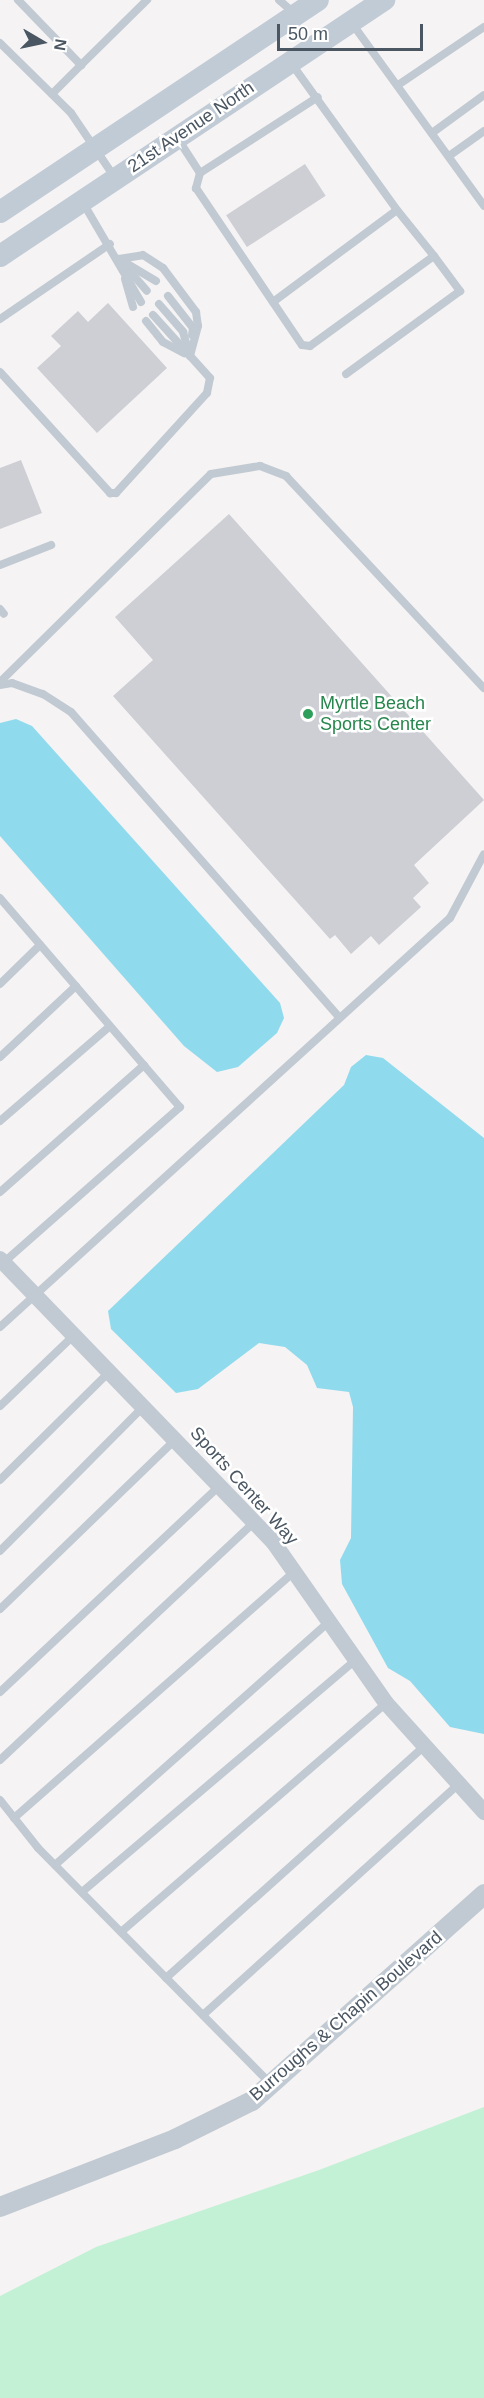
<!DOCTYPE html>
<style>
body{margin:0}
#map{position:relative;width:484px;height:2398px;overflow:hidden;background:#f5f3f3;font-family:Arial,sans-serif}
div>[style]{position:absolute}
.green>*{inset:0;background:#c3f1d5}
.water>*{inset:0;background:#90daee}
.building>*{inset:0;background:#cdcfd5;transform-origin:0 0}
.service>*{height:8px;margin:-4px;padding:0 4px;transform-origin:4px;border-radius:4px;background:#c1cad2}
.minor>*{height:16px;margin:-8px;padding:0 8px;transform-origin:8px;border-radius:8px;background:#c1cad2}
.tertiary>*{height:20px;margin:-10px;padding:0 10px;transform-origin:10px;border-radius:10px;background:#c1cad2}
.secondary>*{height:22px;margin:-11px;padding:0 11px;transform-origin:11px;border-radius:11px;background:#c1cbd6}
.dots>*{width:16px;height:16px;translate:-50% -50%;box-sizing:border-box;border:3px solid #fff;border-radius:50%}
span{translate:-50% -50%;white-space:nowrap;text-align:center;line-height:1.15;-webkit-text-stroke:5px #fff;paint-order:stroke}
.street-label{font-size:18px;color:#4a5661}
.leisure-label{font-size:18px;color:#27864d}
.left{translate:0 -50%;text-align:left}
.north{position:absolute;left:12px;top:12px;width:60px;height:60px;-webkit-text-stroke:4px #fff;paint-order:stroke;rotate:99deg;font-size:16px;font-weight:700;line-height:24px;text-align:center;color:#4a5661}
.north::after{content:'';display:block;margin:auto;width:21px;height:27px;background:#4a5661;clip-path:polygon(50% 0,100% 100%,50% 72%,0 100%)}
.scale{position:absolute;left:277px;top:24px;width:146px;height:27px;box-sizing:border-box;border:3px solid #4a5661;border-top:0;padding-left:8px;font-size:18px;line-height:21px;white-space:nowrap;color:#4a5661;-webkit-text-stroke:4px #fff;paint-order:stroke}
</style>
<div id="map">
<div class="green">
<i style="clip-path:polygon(484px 2107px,484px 2398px,0 2398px,0 2296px,96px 2247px,319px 2170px)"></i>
</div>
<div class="water">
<i style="clip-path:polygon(16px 719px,32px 726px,280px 1003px,284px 1018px,277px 1033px,238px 1067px,217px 1072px,184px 1046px,0 836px,0 723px)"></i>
<i style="clip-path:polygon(366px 1055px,383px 1058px,484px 1138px,484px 1734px,450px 1727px,410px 1681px,388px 1668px,342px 1584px,340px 1560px,351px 1538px,353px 1407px,349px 1392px,317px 1388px,307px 1365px,285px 1347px,259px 1343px,198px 1389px,176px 1393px,111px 1329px,108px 1311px,344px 1085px,351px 1067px)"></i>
</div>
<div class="building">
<i style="left:305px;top:164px;width:38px;height:94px;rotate:57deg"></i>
<i style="clip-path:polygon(108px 303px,167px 368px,97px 433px,37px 368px,61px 346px,51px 336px,78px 311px,88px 322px)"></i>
<i style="clip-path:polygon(21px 460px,42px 513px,0 529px,0 468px)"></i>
<i style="clip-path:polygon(229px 514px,484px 800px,414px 865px,429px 883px,413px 898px,421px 907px,379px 945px,371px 936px,351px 954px,335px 935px,330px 939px,113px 696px,153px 660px,115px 617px)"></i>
</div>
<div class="service">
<i style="left:18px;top:0;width:91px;rotate:45.9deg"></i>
<i style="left:81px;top:65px;width:93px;rotate:-44.6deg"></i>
<i style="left:279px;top:0;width:21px;rotate:41deg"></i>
<i style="left:351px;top:22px;width:227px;rotate:54.1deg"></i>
<i style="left:0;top:43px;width:100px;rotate:44.6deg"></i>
<i style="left:71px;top:113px;width:78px;rotate:55.9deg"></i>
<i style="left:398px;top:85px;width:104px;rotate:-34deg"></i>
<i style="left:52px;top:94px;width:41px;rotate:-45deg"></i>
<i style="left:432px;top:133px;width:64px;rotate:-36.2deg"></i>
<i style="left:178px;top:139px;width:40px;rotate:57.1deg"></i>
<i style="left:200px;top:173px;width:16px;rotate:105deg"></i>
<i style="left:196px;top:188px;width:189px;rotate:56deg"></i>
<i style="left:302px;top:345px;width:8px;rotate:7deg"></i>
<i style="left:310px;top:346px;width:153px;rotate:-36deg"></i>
<i style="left:434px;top:256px;width:44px;rotate:53.4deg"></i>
<i style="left:460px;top:291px;width:141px;rotate:143.9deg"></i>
<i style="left:449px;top:156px;width:43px;rotate:-35.5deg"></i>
<i style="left:200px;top:173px;width:140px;rotate:-32.8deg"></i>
<i style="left:82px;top:201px;width:117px;rotate:59.7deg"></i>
<i style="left:397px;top:210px;width:59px;rotate:51.2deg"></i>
<i style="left:119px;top:259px;width:24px;rotate:-9deg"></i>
<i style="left:143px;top:255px;width:24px;rotate:33deg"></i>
<i style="left:163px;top:268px;width:55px;rotate:53.1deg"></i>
<i style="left:196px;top:312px;width:14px;rotate:82deg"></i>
<i style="left:198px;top:326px;width:31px;rotate:105deg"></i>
<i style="left:119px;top:259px;width:43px;rotate:30.7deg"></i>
<i style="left:127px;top:268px;width:30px;rotate:49deg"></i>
<i style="left:125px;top:279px;width:29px;rotate:74deg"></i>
<i style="left:168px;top:296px;width:41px;rotate:52deg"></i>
<i style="left:193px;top:328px;width:7px;rotate:98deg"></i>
<i style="left:273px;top:302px;width:154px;rotate:-36.6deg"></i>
<i style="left:397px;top:210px;width:181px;rotate:-125.8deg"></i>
<i style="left:159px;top:304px;width:37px;rotate:49deg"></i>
<i style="left:183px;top:332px;width:22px;rotate:74deg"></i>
<i style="left:0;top:319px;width:133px;rotate:-34.3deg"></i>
<i style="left:146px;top:321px;width:27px;rotate:51deg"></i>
<i style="left:163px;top:342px;width:24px;rotate:28deg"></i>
<i style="left:0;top:372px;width:164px;rotate:47.7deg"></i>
<i style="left:110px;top:493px;width:6px"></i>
<i style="left:116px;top:493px;width:135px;rotate:-47.7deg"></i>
<i style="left:207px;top:393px;width:15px;rotate:-79deg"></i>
<i style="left:210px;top:378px;width:85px;rotate:-132.1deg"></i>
<i style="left:0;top:565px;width:55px;rotate:-21.4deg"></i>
<i style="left:0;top:609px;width:6px;rotate:51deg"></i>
<i style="left:0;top:682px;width:296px;rotate:-44.6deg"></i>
<i style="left:211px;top:474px;width:50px;rotate:-9.3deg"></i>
<i style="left:260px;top:466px;width:28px;rotate:21deg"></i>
<i style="left:286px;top:476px;width:290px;rotate:47deg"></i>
<i style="left:0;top:685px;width:12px;rotate:-9deg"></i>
<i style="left:12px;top:683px;width:33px;rotate:20deg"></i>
<i style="left:43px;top:694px;width:33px;rotate:33deg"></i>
<i style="left:71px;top:712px;width:405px;rotate:48.7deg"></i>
<i style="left:0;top:898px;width:276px;rotate:49.3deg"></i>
<i style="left:180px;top:1107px;width:236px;rotate:138.6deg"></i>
<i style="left:0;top:984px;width:56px;rotate:-44.3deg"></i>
<i style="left:0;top:1057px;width:104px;rotate:-43.1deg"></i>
<i style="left:0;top:1121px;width:145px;rotate:-40.8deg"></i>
<i style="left:0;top:1192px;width:192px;rotate:-41.4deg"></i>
<i style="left:0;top:1327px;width:608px;rotate:-42.27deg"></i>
<i style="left:450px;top:918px;width:72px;rotate:-62deg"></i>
<i style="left:0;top:1406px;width:104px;rotate:-43.8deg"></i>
<i style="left:0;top:1480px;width:155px;rotate:-44.7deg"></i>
<i style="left:0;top:1551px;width:203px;rotate:-45.2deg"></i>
<i style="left:0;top:1609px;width:243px;rotate:-44deg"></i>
<i style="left:0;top:1692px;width:301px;rotate:-43.2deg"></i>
<i style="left:0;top:1760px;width:348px;rotate:-43.1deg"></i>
<i style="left:0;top:1800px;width:61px;rotate:51.6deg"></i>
<i style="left:38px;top:1848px;width:332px;rotate:45.4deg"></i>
<i style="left:14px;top:1818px;width:373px;rotate:-41.3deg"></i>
<i style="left:55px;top:1865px;width:366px;rotate:-41.6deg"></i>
<i style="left:82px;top:1892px;width:359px;rotate:-40.3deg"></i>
<i style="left:121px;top:1932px;width:350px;rotate:-40.8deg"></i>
<i style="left:166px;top:1978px;width:348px;rotate:-41.9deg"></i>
<i style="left:203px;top:2015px;width:345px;rotate:-42.1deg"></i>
</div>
<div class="minor">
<i style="left:0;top:1259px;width:395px;rotate:46deg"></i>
<i style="left:274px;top:1543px;width:195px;rotate:55deg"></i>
<i style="left:386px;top:1703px;width:147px;rotate:48deg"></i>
</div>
<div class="tertiary">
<i style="left:0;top:2207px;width:188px;rotate:-21.2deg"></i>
<i style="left:175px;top:2139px;width:86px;rotate:-26.3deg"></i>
<i style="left:252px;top:2101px;width:311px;rotate:-41.7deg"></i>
</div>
<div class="secondary">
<i style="left:0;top:212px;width:382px;rotate:-33.7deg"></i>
<i style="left:0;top:256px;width:462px;rotate:-33.7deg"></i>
</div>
<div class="dots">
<i style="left:308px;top:714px;background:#2e9e5b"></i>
</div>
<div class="street-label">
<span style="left:191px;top:127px;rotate:-34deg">21st Avenue North</span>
<span style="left:244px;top:1486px;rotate:48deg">Sports Center Way</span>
<span style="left:346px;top:2016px;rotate:-41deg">Burroughs &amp; Chapin Boulevard</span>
</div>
<div class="leisure-label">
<span class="left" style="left:320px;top:714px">Myrtle Beach<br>Sports Center</span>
</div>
<div class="north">N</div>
<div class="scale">50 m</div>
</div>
